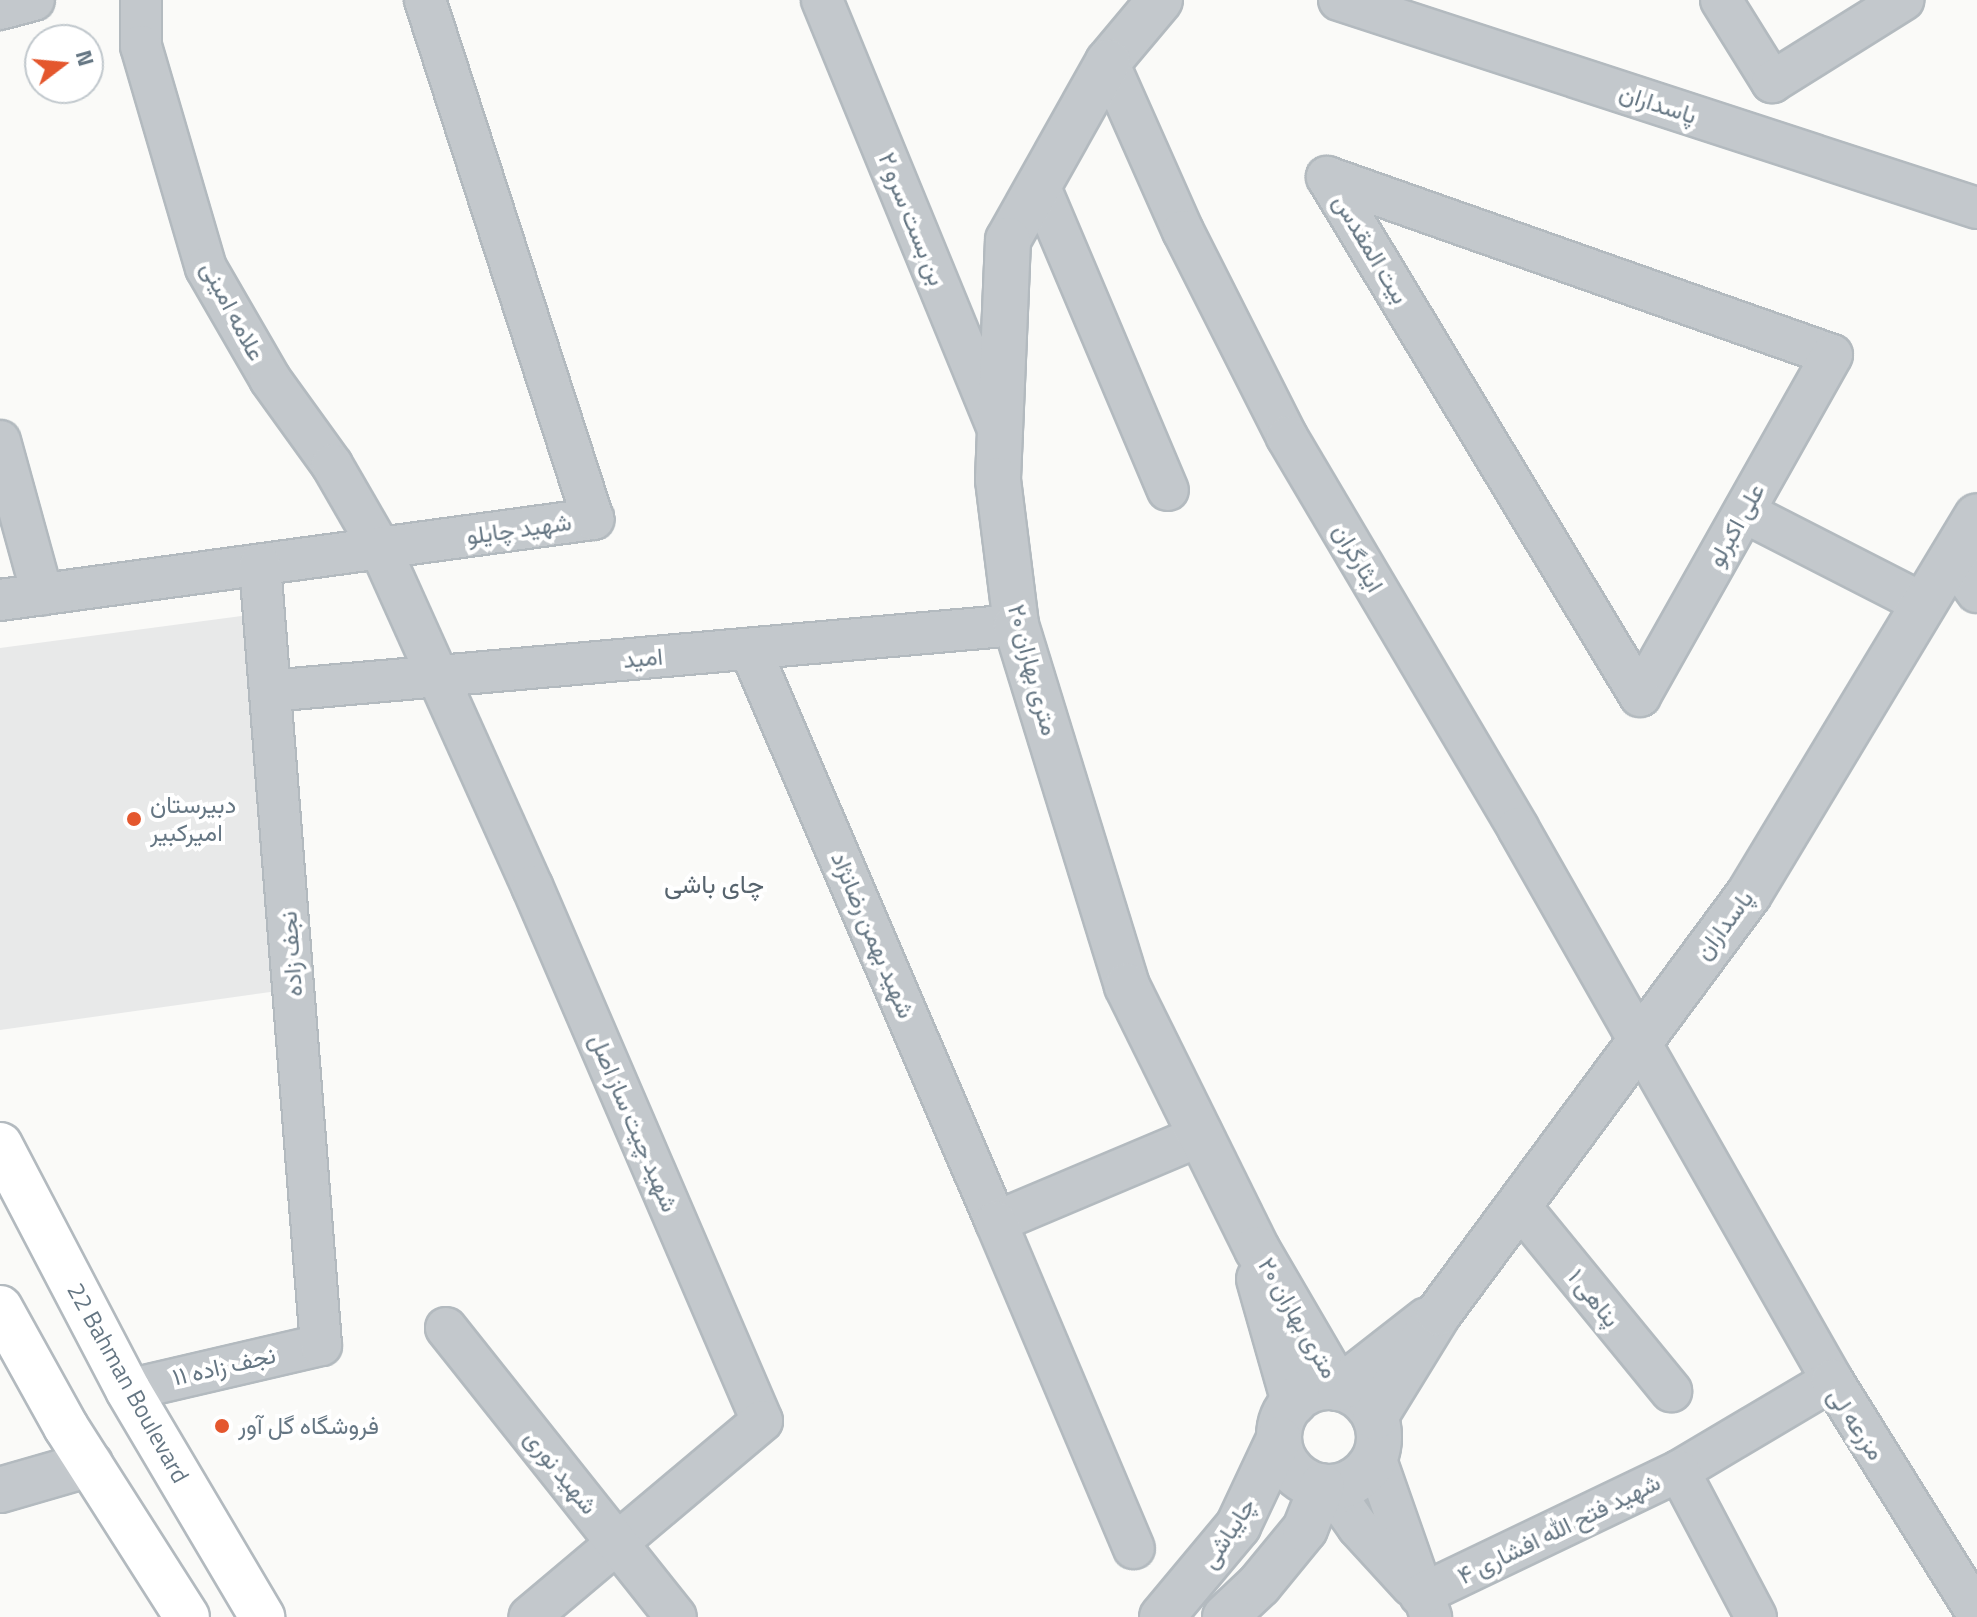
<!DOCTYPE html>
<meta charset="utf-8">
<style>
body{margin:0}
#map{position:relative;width:1977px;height:1617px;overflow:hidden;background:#fafaf8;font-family:"Titillium Web",Vazirmatn,sans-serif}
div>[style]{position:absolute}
.built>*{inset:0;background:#e8e9e9}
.roads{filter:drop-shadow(2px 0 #b3babf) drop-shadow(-2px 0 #b3babf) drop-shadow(0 2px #b3babf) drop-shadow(0 -2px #b3babf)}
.minor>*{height:40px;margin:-20px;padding:0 20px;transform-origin:20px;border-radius:20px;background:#c3c8cc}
.tertiary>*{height:44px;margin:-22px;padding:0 22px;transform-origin:22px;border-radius:22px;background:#c3c8cc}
.tertiary>.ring{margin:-22px;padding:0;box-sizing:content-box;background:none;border:44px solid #c3c8cc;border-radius:50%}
.secondary>*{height:44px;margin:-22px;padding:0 22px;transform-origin:22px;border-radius:22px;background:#fff}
.dots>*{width:22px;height:22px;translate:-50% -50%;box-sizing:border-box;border:4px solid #fff;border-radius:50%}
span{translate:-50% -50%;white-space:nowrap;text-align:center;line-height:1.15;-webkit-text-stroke:8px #fff;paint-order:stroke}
.street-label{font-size:24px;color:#657683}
.poi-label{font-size:24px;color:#657683}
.left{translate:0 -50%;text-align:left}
.neighbourhood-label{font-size:26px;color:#57646e}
.north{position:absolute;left:24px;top:24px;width:80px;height:80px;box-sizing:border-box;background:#fff;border:2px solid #c1c8cd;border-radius:50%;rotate:74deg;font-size:22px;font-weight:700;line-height:32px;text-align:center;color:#657683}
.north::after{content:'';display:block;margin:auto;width:28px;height:36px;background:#e4572e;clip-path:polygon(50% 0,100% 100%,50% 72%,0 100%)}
</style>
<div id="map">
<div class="built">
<i style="clip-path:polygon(249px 615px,285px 990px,0 1030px,0 648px)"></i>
</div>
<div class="roads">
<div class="minor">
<i style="left:141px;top:0;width:46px;rotate:90deg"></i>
<i style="left:141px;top:46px;width:231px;rotate:73.7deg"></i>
<i style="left:206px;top:268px;width:128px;rotate:60deg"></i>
<i style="left:270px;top:379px;width:106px;rotate:54.2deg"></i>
<i style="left:332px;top:465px;width:96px;rotate:60deg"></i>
<i style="left:380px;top:548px;width:371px;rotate:65.8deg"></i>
<i style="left:532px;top:886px;width:582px;rotate:66.74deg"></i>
<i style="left:762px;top:1421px;width:304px;rotate:139.9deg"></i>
<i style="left:822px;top:0;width:472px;rotate:67.7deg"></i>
<i style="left:1339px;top:0;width:671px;rotate:18.06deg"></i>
<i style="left:1721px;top:0;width:97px;rotate:58.1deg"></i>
<i style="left:1772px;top:82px;width:155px;rotate:-32deg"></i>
<i style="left:0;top:9px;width:35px;rotate:-15deg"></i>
<i style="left:1108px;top:62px;width:185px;rotate:66.1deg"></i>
<i style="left:1183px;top:231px;width:231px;rotate:63.2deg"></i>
<i style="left:1287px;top:437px;width:454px;rotate:59.4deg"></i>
<i style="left:1518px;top:828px;width:635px;rotate:60.37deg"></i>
<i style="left:1327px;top:177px;width:535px;rotate:19.42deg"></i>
<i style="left:1832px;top:355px;width:391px;rotate:119.4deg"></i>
<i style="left:1640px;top:696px;width:606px;rotate:-121.09deg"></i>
<i style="left:1039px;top:185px;width:331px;rotate:67.1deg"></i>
<i style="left:0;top:441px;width:159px;rotate:74.6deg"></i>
<i style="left:1744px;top:512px;width:202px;rotate:27.1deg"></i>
<i style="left:1952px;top:557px;width:43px;rotate:54.5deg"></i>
<i style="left:0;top:600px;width:599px;rotate:-7.78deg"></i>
<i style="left:593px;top:519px;width:546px;rotate:-107.94deg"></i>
<i style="left:750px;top:649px;width:624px;rotate:66.77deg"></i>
<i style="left:996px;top:1222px;width:224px;rotate:-22.9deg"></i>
<i style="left:270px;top:691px;width:749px;rotate:-5.06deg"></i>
<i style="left:1518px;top:1204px;width:242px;rotate:50.7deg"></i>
<i style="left:996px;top:1222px;width:354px;rotate:67.1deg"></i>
<i style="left:446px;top:1328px;width:369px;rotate:51.5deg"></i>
<i style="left:128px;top:1390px;width:198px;rotate:-13.1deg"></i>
<i style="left:321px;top:1345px;width:783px;rotate:-94.47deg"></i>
<i style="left:1375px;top:1457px;width:170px;rotate:70.7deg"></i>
<i style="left:1679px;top:1471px;width:178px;rotate:-30.7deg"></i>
<i style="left:1832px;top:1380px;width:274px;rotate:58.1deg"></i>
<i style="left:1330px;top:1487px;width:49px;rotate:55deg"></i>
<i style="left:1358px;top:1527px;width:80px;rotate:47.5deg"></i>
<i style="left:1420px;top:1595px;width:287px;rotate:-25.6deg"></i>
<i style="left:1679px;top:1471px;width:165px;rotate:62.2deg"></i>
</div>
<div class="tertiary">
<i style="left:1160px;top:0;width:81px;rotate:130deg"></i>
<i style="left:1108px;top:62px;width:204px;rotate:119.3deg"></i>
<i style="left:1008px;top:240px;width:240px;rotate:92.4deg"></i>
<i style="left:998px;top:480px;width:146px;rotate:82.9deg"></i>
<i style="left:1016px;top:625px;width:378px;rotate:72.9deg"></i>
<i style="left:1127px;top:986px;width:293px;rotate:63.7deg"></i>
<i style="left:1257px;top:1249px;width:161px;rotate:59.8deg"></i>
<i style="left:1259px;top:1279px;width:128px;rotate:74.1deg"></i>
<i class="ring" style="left:1279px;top:1387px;width:56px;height:56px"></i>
<i style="left:1340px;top:1388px;width:110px;rotate:-38deg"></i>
<i style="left:1375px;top:1417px;width:122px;rotate:-58.4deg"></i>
<i style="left:1439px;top:1313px;width:521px;rotate:-53.5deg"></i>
<i style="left:1749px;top:894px;width:441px;rotate:-58.9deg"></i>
<i style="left:0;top:1490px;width:94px;rotate:-16.1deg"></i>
<i style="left:1162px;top:1617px;width:119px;rotate:-50.1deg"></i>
<i style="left:1238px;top:1526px;width:96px;rotate:-64.8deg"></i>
<i style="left:1225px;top:1617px;width:47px;rotate:-43.3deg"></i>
<i style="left:1259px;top:1585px;width:72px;rotate:-50.6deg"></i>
<i style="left:1305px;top:1529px;width:46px;rotate:-68.4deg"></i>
</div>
<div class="secondary">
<i style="left:0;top:1145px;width:276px;rotate:62.4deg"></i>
<i style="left:128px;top:1390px;width:264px;rotate:59.4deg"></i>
<i style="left:0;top:1308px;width:136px;rotate:61deg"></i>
<i style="left:66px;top:1427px;width:225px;rotate:57.5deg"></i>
</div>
</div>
<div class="dots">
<i style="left:134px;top:819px;background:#e4572e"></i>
<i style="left:222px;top:1426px;background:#e4572e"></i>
</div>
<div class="street-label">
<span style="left:1658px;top:104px;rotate:18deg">پاسداران</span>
<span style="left:912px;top:219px;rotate:68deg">بن بست سرو ۲</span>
<span style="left:1371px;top:249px;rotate:59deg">بیت المقدس</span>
<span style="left:233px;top:311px;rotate:62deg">علامه امینی</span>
<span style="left:1736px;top:525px;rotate:-61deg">علی اکبرلو</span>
<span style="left:519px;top:529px;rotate:-8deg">شهید چایلو</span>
<span style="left:1358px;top:558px;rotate:59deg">ایثارگران</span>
<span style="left:643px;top:658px;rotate:-5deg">امید</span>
<span style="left:1033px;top:670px;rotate:75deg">۲۰ متری بهاران</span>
<span style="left:1724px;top:925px;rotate:-53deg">پاسداران</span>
<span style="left:873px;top:935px;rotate:67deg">شهید بهمن رضانژاد</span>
<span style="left:291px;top:954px;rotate:-94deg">نجف زاده</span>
<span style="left:634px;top:1123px;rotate:67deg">شهید چیت ساز اصل</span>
<span style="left:1594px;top:1298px;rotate:51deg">پناهی ۱</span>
<span style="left:1298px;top:1318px;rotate:60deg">۲۰ متری بهاران</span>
<span style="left:224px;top:1366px;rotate:-13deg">نجف زاده ۱۱</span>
<span style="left:128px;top:1383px;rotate:61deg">22 Bahman Boulevard</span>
<span style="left:1856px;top:1424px;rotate:56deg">مزرعه لی</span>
<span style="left:561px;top:1472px;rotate:51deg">شهید نوری</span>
<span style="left:1559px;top:1529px;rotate:-26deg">شهید فتح الله افشاری ۴</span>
<span style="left:1228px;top:1533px;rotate:-57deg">چایباشی</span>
</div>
<div class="poi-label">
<span class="left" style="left:150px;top:819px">دبیرستان<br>امیرکبیر</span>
<span class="left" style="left:238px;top:1426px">فروشگاه گل آور</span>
</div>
<div class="neighbourhood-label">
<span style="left:714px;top:884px">چای باشی</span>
</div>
<div class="north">N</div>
</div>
